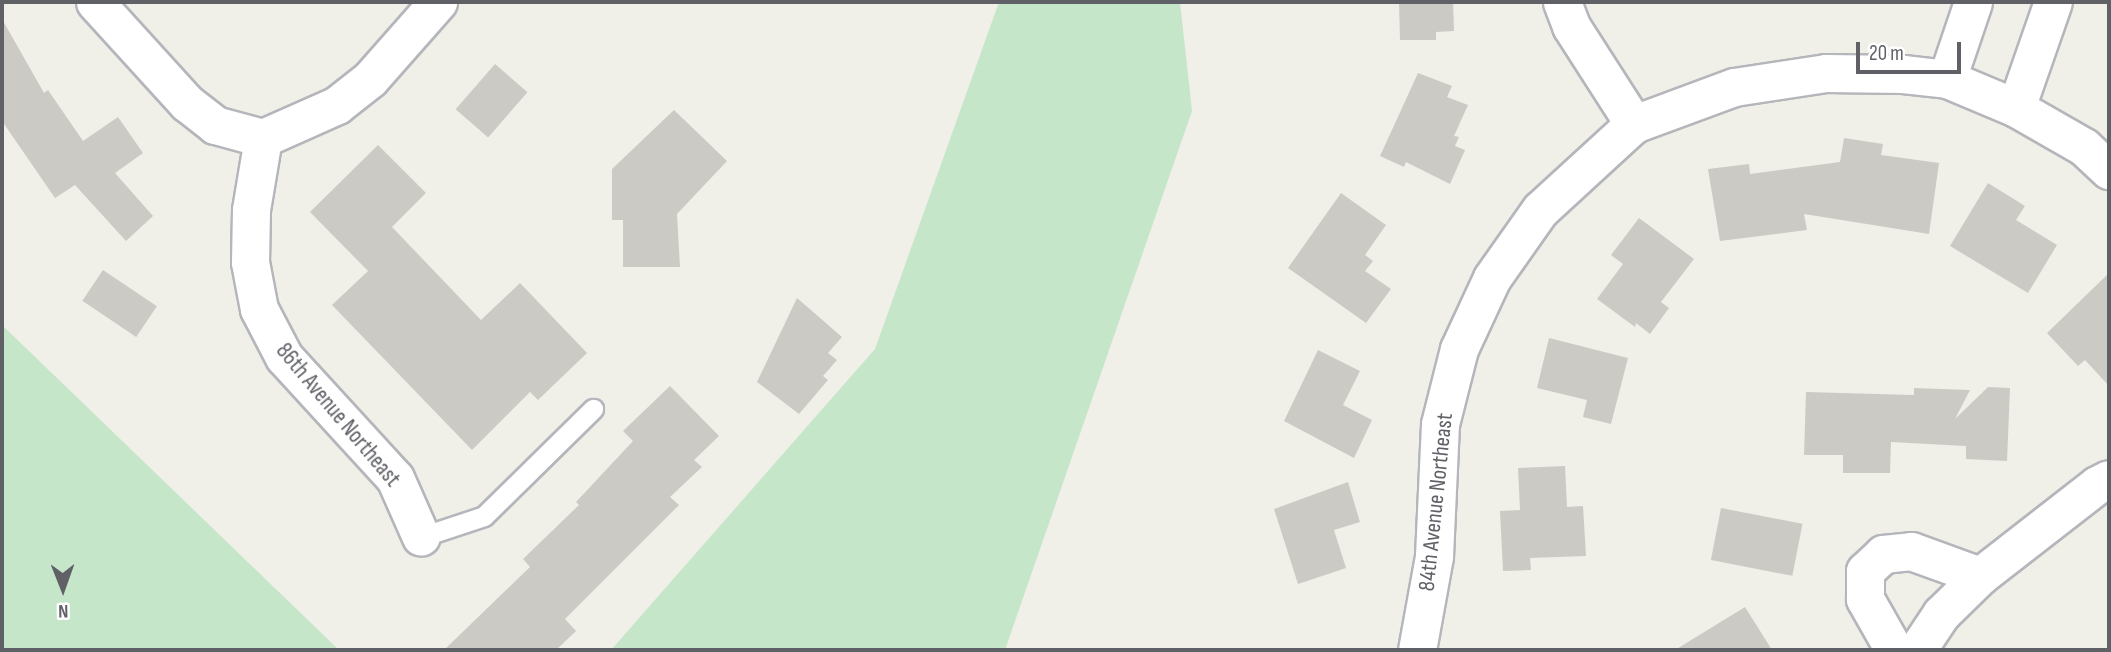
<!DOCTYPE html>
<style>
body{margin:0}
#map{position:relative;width:2111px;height:652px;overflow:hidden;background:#f0efe8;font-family:"Sofia Sans Condensed",sans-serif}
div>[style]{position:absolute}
.green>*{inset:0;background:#c6e6ca}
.building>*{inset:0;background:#cccac4;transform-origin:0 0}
.roads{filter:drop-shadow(2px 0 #b5b6bb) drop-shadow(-2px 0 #b5b6bb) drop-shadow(0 2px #b5b6bb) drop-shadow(0 -2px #b5b6bb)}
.lane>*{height:19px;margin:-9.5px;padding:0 9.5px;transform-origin:9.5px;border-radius:9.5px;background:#fff}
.street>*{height:37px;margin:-18.5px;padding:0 18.5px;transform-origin:18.5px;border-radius:18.5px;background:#fff}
span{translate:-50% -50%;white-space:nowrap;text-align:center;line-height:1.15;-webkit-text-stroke:5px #fff;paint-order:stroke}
.street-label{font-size:23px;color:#5f6167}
.frame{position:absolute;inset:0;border:4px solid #5f6167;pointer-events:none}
.north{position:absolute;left:28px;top:554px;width:70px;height:70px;-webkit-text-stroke:5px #fff;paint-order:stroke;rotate:179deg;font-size:19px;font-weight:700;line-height:28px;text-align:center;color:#5f6167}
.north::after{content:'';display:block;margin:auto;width:24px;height:32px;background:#5f6167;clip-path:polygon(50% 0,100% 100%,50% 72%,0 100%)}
.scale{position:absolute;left:1856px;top:42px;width:105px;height:32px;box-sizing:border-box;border:4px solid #5f6167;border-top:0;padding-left:9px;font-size:21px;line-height:24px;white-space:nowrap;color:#5f6167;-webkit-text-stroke:5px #fff;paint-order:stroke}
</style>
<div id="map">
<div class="green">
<i style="clip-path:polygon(999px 2px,1180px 2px,1192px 111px,1005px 650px,611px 650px,875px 349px)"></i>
<i style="clip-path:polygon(2px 325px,339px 650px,2px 650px)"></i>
</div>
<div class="building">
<i style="clip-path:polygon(1399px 2px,1453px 2px,1454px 31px,1436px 32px,1436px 40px,1400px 40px)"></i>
<i style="clip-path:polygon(2px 19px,44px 93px,48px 90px,83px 141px,118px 117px,143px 153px,115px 173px,153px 216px,126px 241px,75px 185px,55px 198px,2px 121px)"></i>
<i style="left:495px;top:64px;width:43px;height:60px;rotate:41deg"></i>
<i style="clip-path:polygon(1418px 73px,1452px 86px,1447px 97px,1468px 105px,1454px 136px,1459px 137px,1455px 146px,1465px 150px,1450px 184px,1406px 162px,1404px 167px,1380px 156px)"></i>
<i style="clip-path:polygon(674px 110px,727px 161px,677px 214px,680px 267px,623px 267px,623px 220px,612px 220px,612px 169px)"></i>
<i style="clip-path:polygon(1844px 138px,1883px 144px,1881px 155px,1939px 163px,1929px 234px,1804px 214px,1807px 230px,1720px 241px,1708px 169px,1749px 164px,1750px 174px,1840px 162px)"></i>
<i style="clip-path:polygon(378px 145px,426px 193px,392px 227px,481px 320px,520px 283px,587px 353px,538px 400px,530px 392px,472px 450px,332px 305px,368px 271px,310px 212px)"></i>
<i style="clip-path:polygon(1988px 183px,2025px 206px,2016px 220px,2057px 245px,2028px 293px,1950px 246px)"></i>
<i style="clip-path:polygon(1341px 193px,1386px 225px,1365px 255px,1373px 261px,1365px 271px,1391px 289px,1366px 323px,1288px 268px)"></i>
<i style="clip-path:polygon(1639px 218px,1694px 259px,1661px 302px,1669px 308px,1650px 334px,1636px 323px,1635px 327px,1597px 299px,1623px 264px,1611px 255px)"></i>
<i style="left:103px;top:270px;width:65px;height:37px;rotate:34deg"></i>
<i style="clip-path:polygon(2109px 273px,2109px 386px,2085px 360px,2078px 366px,2047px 333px)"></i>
<i style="clip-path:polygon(797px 298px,842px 337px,828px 353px,837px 360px,823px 376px,828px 380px,799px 414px,757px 382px)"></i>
<i style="clip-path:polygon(1549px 338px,1628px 358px,1611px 424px,1583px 417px,1587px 400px,1537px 388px)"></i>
<i style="clip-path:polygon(1318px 350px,1360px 371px,1343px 405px,1372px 420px,1354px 458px,1284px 421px)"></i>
<i style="clip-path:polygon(670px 386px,719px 436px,694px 460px,702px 467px,670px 497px,679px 505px,565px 619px,576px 631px,556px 650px,444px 650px,530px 567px,523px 559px,579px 505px,576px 502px,633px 441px,623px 431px)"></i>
<i style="clip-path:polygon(1988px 387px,2010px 388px,2007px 461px,1966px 459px,1966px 446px,1891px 442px,1890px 473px,1843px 473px,1843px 455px,1804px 455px,1806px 392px,1914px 395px,1914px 388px,1970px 390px,1955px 419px)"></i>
<i style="clip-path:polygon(1565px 466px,1567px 507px,1583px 506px,1586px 556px,1530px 558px,1531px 570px,1503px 571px,1500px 511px,1520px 510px,1518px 468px)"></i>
<i style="clip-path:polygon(1348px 482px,1360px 522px,1334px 530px,1346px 568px,1298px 584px,1274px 509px)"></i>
<i style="left:1721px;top:508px;width:83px;height:53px;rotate:11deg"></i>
<i style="clip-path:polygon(1745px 607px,1772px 650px,1675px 650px)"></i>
</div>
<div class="roads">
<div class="lane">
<i style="left:421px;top:537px;width:66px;rotate:-18.4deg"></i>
<i style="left:484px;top:516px;width:153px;rotate:-44.5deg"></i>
</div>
<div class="street">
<i style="left:95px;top:2px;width:137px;rotate:47.7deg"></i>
<i style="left:187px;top:103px;width:36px;rotate:38deg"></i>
<i style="left:215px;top:125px;width:50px;rotate:15.2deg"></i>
<i style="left:1562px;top:2px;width:26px;rotate:69deg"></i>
<i style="left:1571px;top:26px;width:117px;rotate:57.3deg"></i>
<i style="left:1947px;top:79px;width:81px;rotate:-71.3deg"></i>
<i style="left:2016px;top:108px;width:112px;rotate:-70.8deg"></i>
<i style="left:263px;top:138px;width:73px;rotate:99.5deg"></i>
<i style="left:251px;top:210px;width:52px;rotate:91.1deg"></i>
<i style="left:250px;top:262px;width:48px;rotate:79.2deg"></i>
<i style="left:259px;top:309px;width:54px;rotate:62.5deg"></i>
<i style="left:284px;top:357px;width:164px;rotate:47.5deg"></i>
<i style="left:395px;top:478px;width:64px;rotate:66.2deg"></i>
<i style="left:263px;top:138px;width:81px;rotate:-24deg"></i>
<i style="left:337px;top:105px;width:42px;rotate:-38.2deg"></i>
<i style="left:370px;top:79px;width:103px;rotate:-48.6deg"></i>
<i style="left:1417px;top:650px;width:96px;rotate:-79.7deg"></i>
<i style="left:1434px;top:556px;width:132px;rotate:-87.4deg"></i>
<i style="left:1440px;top:424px;width:77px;rotate:-75.8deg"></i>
<i style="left:1459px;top:349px;width:78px;rotate:-65.1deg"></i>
<i style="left:1492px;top:278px;width:83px;rotate:-54.8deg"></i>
<i style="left:1540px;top:210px;width:127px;rotate:-42.5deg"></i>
<i style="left:1634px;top:124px;width:107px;rotate:-20.3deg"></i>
<i style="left:1734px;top:87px;width:93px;rotate:-8.7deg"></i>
<i style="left:1826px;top:73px;width:77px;rotate:0.7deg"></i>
<i style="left:1903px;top:74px;width:44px;rotate:6.5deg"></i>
<i style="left:1947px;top:79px;width:75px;rotate:22.8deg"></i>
<i style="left:2016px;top:108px;width:78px;rotate:29.8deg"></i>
<i style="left:2084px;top:147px;width:34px;rotate:43deg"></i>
<i style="left:1894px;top:650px;width:59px;rotate:-119.6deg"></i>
<i style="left:1865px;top:599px;width:28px;rotate:-90deg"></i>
<i style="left:1865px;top:571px;width:25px;rotate:-43deg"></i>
<i style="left:1883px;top:554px;width:28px;rotate:-6deg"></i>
<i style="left:1911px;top:551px;width:73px;rotate:19.9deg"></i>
<i style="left:1917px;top:650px;width:43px;rotate:-56.3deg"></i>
<i style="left:1941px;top:614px;width:54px;rotate:-44.3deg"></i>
<i style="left:1980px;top:576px;width:148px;rotate:-37.9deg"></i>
<i style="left:2097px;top:485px;width:13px;rotate:-27deg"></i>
</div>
</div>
<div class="street-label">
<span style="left:338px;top:415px;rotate:50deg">86th Avenue Northeast</span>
<span style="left:1436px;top:502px;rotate:-84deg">84th Avenue Northeast</span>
</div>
<div class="frame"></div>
<div class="north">N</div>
<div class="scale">20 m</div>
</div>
